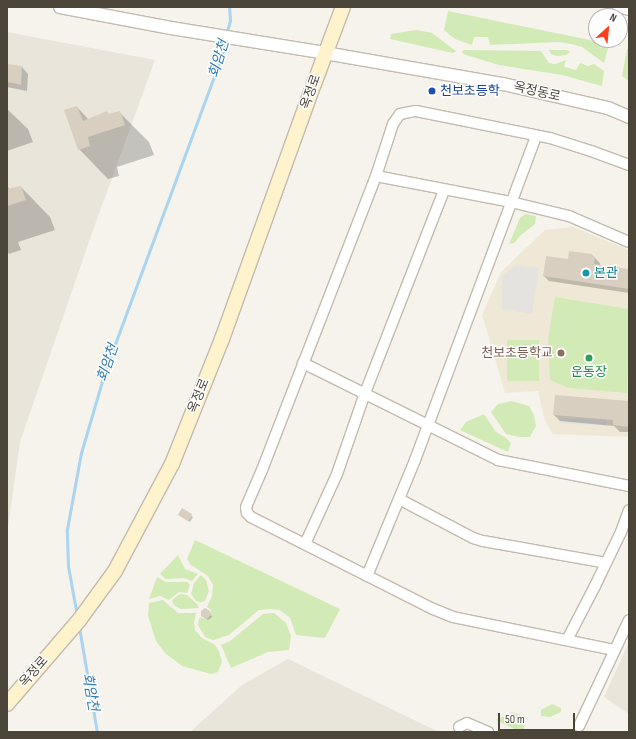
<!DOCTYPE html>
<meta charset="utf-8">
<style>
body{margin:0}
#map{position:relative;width:636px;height:739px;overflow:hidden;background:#f6f3ec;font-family:"Sofia Sans Condensed","Noto Sans KR",sans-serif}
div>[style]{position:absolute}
.residential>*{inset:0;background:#eae5da}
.education>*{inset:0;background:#efe8d6}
.green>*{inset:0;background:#d2eab5;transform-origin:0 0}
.parking>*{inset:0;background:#e5e3e0}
.shadow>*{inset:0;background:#0003;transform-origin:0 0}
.stream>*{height:3px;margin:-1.5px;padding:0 1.5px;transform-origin:1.5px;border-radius:1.5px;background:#a9d4f2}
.building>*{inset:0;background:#d8cfc1;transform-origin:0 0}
.roads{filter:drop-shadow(1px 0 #c2bbae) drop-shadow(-1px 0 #c2bbae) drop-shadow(0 1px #c2bbae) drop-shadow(0 -1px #c2bbae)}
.minor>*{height:10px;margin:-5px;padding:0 5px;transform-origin:5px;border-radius:5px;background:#fff}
.tertiary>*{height:12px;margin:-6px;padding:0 6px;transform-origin:6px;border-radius:6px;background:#fff}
.secondary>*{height:14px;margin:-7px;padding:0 7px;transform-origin:7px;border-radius:7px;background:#fff3cd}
.dots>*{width:11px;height:11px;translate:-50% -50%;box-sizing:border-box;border:2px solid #fff;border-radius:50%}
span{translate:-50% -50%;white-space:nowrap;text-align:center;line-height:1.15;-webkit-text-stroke:3px #fff;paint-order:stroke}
.transit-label{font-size:13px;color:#164399}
.left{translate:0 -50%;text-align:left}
.street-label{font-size:13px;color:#4b4439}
.culture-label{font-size:13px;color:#0d838f}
.education-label{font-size:13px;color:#785e54}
.right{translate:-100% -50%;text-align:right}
.leisure-label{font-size:13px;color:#27864d}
.water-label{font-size:14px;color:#2e7ab2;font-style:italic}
.frame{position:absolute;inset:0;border:8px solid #4b4439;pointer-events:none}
.north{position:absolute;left:588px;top:8px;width:40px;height:40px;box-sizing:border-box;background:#fff;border:1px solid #b7b4b0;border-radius:50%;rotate:27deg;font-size:11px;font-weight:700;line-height:16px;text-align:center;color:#4b4439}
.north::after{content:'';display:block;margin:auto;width:14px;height:18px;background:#fc3f1d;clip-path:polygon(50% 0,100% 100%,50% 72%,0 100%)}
.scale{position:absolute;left:498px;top:713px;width:77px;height:18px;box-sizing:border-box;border:2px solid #4b4439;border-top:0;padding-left:5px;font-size:12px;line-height:14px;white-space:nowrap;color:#4b4439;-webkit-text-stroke:3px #fff;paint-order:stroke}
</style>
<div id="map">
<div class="residential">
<i style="clip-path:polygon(7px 32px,155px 60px,92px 233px,20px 442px,7px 535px)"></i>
<i style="clip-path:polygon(629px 642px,629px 714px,604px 697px)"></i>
<i style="clip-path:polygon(288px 659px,439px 732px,190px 732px,242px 685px)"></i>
</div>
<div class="education">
<i style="clip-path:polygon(573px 227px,629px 250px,629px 437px,553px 434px,545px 421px,538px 391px,505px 393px,482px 315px,501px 272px,545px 230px)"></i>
</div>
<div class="green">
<i style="clip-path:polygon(448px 11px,609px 44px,604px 63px,582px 47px,571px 44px,558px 42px,490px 45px,488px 37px,474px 37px,472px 45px,455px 39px,444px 30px)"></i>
<i style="clip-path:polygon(416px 30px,432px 33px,456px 51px,453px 53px,390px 39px,391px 34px)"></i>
<i style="clip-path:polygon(627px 49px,629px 49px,629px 81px,622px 76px)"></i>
<i style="clip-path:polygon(464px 50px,541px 51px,549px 63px,555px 64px,566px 60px,564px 67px,576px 70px,580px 63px,588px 66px,594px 64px,604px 71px,602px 86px,562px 75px,499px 65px,463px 54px,462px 51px)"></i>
<i style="clip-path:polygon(549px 50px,567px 50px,570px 52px,566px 55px,557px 56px,551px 54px)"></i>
<i style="clip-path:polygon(526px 214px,536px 216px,535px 224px,521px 235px,514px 243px,509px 244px,520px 218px)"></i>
<i style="clip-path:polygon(555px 297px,629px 309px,627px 393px,569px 388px,550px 380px,548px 339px)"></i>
<i style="left:507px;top:340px;width:32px;height:41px"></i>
<i style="clip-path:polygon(512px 401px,529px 406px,534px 415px,536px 426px,530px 437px,519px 437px,506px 434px,491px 412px,498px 404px)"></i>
<i style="clip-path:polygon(484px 414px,496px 432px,505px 437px,511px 443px,508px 452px,460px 430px,466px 422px)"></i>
<i style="clip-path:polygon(195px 540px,340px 609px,325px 638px,296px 635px,290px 618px,280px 610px,270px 609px,259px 610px,229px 635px,213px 640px,205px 637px,198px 625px,199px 619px,201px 617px,207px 620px,211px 615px,211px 610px,207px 607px,212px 596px,213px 585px,208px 576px,191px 565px,187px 559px)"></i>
<i style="clip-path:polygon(178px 555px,185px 569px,198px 574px,192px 581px,184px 578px,166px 579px,160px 574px)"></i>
<i style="clip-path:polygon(201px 575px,206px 580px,209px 591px,205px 601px,201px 602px,196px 601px,191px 594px,194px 583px)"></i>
<i style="clip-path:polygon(157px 577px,166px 582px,187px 582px,190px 585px,187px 593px,179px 592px,169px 600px,160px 596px,149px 599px)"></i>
<i style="clip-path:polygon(180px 594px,187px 595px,197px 604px,199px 608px,181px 609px,175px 606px,172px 602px,173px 599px)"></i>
<i style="clip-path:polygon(163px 600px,178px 613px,196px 613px,194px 623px,195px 630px,202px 638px,214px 644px,219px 651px,222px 662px,218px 672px,211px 674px,182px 666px,165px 653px,156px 641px,148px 616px,149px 603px)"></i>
<i style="clip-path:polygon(274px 613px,286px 623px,291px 636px,289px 650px,268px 652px,231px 668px,221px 645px,230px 641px,263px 614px)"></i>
<i style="clip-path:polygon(552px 704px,561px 708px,561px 712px,550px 717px,541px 716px,541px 710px)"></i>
<i style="clip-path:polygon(512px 712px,526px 717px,524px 729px,518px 731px,496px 720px)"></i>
</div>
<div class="parking">
<i style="clip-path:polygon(515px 265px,539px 268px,532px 314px,502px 309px,502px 277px)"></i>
<i style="clip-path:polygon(559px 418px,607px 420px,607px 426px,559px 423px)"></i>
</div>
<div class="shadow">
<i style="clip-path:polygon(7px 65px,22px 67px,28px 74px,27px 91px,7px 87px)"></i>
<i style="clip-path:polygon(77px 107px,89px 120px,107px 112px,109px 115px,119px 112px,149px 142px,154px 155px,117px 167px,119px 176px,108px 179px,79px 149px)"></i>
<i style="clip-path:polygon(7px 109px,28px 129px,33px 142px,7px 151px)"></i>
<i style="clip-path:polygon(8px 187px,10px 190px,21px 187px,50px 217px,55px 230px,18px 242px,21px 250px,9px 254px,7px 251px)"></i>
<i style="clip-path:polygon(592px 255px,600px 263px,600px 266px,629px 270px,629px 293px,549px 281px,544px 276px,569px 260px)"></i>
<i style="clip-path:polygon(629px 402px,629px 432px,620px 432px,614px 426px,560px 421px,554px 415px)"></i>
<i style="left:182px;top:510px;width:13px;height:6px;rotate:32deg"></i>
<i style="clip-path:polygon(210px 612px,212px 617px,208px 620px,204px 618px)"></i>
</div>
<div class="stream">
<i style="left:226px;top:35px;width:16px;rotate:-75deg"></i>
<i style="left:230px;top:20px;width:13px;rotate:-94deg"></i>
<i style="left:77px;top:616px;width:51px;rotate:-100.2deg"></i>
<i style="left:68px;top:566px;width:37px;rotate:-92deg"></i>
<i style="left:67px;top:529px;width:77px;rotate:-79.6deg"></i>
<i style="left:81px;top:453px;width:85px;rotate:-73.7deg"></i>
<i style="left:105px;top:371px;width:337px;rotate:-69.7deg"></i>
<i style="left:222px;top:55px;width:15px;rotate:-79deg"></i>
<i style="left:79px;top:627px;width:107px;rotate:80.3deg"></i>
</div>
<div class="building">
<i style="clip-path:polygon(7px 64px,22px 66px,21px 85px,7px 82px)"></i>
<i style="clip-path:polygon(77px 106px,83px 121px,107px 111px,108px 114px,120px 111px,125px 125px,88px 137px,90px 146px,78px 150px,64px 110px)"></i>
<i style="clip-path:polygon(21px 186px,26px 200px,7px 206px,7px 189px)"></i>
<i style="clip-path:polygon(569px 251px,592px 254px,592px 256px,595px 257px,594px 264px,629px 269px,629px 289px,543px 276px,546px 256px,568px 259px)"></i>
<i style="clip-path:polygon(555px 395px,629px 401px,629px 427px,613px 425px,613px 420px,553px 415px)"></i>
<i style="left:182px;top:508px;width:12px;height:8px;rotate:31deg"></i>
<i style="clip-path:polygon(205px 608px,210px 611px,211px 615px,206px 619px,201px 616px,201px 611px)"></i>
</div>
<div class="roads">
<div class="minor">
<i style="left:618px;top:7px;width:11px;rotate:15deg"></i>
<i style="left:376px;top:176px;width:137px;rotate:10.9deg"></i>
<i style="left:511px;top:202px;width:60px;rotate:13.6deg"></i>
<i style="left:569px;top:216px;width:65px;rotate:23.4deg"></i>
<i style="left:303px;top:363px;width:218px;rotate:26.4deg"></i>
<i style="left:498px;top:460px;width:134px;rotate:11.2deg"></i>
<i style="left:399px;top:499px;width:84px;rotate:27.8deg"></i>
<i style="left:473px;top:538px;width:10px;rotate:17deg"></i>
<i style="left:483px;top:541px;width:125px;rotate:10.1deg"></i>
<i style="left:305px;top:544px;width:77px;rotate:-65.4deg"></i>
<i style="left:337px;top:474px;width:86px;rotate:-70.9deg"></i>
<i style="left:365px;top:393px;width:218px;rotate:-68.7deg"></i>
<i style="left:367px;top:576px;width:126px;rotate:-67.5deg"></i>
<i style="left:415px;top:460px;width:346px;rotate:-69.5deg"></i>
<i style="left:567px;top:640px;width:61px;rotate:-62.6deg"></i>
<i style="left:595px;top:586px;width:60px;rotate:-64.3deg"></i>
<i style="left:621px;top:532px;width:23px;rotate:-70deg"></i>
<i style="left:614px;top:650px;width:164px;rotate:-168.4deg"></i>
<i style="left:453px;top:617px;width:22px;rotate:-158deg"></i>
<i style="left:433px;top:609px;width:204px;rotate:-153.2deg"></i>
<i style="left:251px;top:517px;width:6px;rotate:-135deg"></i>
<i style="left:247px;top:513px;width:6px;rotate:-99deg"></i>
<i style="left:246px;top:507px;width:40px;rotate:-66.6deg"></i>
<i style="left:262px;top:470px;width:315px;rotate:-68.8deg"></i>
<i style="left:376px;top:176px;width:55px;rotate:-71.9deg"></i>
<i style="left:393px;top:124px;width:12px;rotate:-55deg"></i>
<i style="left:400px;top:114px;width:16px;rotate:-11deg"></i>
<i style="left:416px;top:111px;width:137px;rotate:11.4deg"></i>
<i style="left:550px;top:138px;width:43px;rotate:17.6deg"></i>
<i style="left:591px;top:151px;width:40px;rotate:20.2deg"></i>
<i style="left:579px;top:726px;width:117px;rotate:-64.7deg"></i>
<i style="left:459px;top:727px;width:9px;rotate:-27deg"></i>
<i style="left:467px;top:723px;width:23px;rotate:23deg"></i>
</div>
<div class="tertiary">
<i style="left:60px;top:7px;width:113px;rotate:10.7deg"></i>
<i style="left:171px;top:28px;width:156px;rotate:9.2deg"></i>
<i style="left:325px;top:53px;width:181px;rotate:9.9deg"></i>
<i style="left:503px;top:84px;width:108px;rotate:12.9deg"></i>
<i style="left:608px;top:108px;width:23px;rotate:23deg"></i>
</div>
<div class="secondary">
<i style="left:7px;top:704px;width:112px;rotate:-49.3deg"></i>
<i style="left:80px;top:619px;width:59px;rotate:-53.9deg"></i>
<i style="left:115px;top:571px;width:121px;rotate:-62deg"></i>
<i style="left:172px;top:464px;width:135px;rotate:-68.2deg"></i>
<i style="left:222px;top:339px;width:271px;rotate:-70.2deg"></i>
<i style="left:314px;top:84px;width:82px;rotate:-69.4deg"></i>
</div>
</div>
<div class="dots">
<i style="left:432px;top:91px;background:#1a4fb4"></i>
<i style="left:586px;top:273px;background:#0f9aa8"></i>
<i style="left:561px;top:353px;background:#8d6e63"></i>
<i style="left:589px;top:358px;background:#2e9e5b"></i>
</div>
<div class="transit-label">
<span class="left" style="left:440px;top:91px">천보초등학</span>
</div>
<div class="street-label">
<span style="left:311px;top:92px;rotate:-70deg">옥정로</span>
<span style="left:537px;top:92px;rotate:13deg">옥정동로</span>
<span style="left:199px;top:396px;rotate:-68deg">옥정로</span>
<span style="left:34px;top:672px;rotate:-49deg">옥정로</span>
</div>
<div class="culture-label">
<span class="left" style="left:594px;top:273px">본관</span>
</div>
<div class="education-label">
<span class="right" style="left:553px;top:353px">천보초등학교</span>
</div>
<div class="leisure-label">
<span style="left:589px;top:372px">운동장</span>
</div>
<div class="water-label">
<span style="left:219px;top:59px;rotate:-73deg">회암천</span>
<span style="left:108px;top:363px;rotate:-71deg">회암천</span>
<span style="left:90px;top:692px;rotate:80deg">회암천</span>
</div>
<div class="frame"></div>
<div class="north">N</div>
<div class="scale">50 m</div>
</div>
